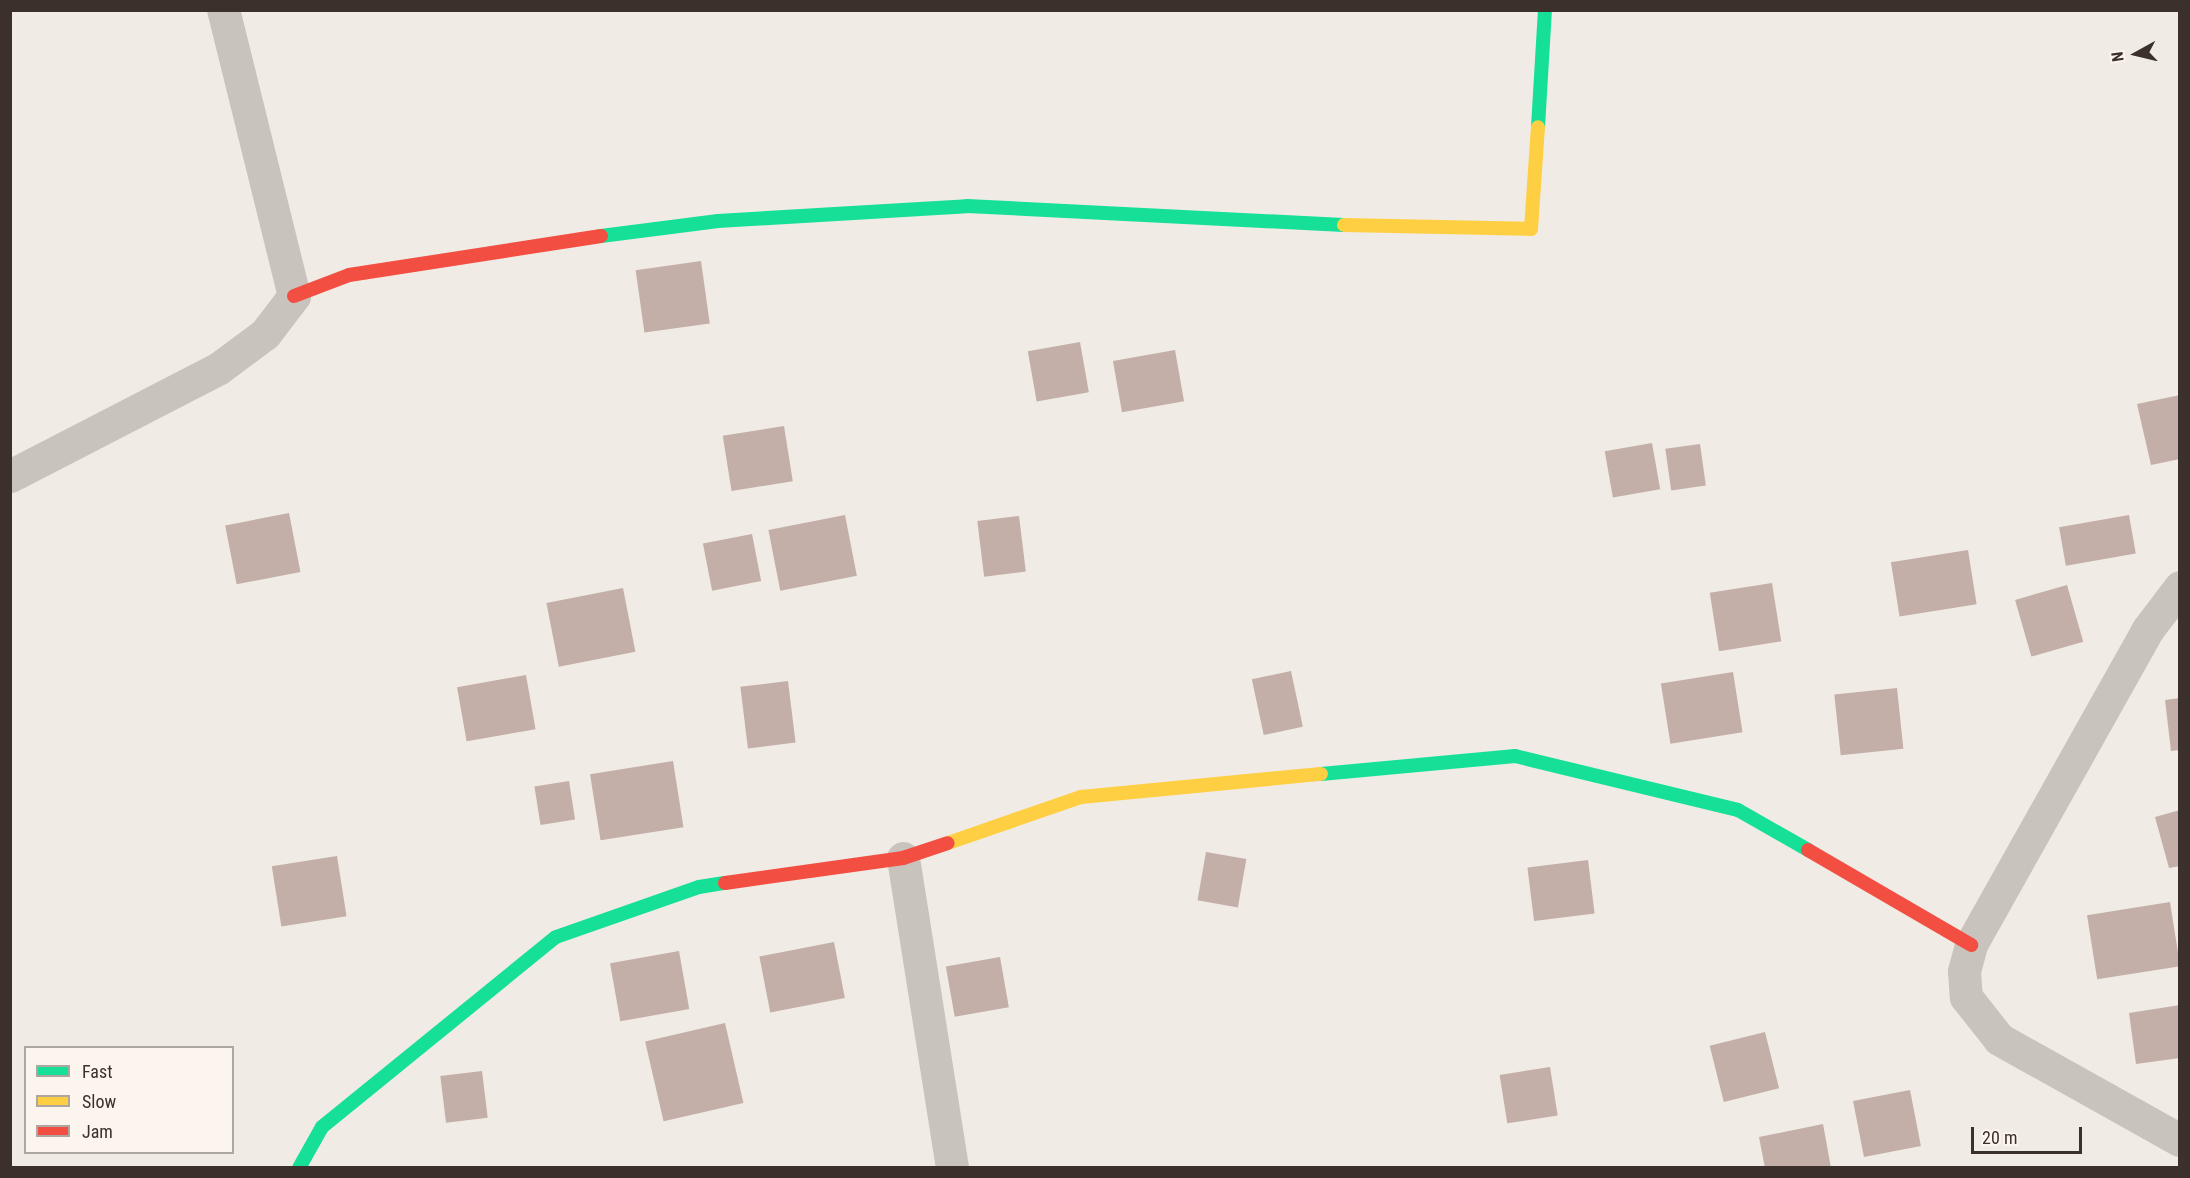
<!DOCTYPE html>
<style>
body{margin:0}
#map{position:relative;width:2190px;height:1178px;overflow:hidden;background:#f0ebe5;font-family:"Roboto Condensed",sans-serif}
div>[style]{position:absolute}
.building>*{inset:0;background:#c3afa7;transform-origin:0 0}
.street>*{height:33px;margin:-16.5px;padding:0 16.5px;transform-origin:16.5px;border-radius:16.5px;background:#c9c3be}
.fast>*{height:14px;margin:-7px;padding:0 7px;transform-origin:7px;border-radius:7px;background:#16e098}
.slow>*{height:14px;margin:-7px;padding:0 7px;transform-origin:7px;border-radius:7px;background:#ffcf43}
.jam>*{height:14px;margin:-7px;padding:0 7px;transform-origin:7px;border-radius:7px;background:#f24e42}
span{translate:-50% -50%;white-space:nowrap;text-align:center;line-height:1.15;-webkit-text-stroke:5px #fbf5ee;paint-order:stroke}
.frame{position:absolute;inset:0;border:12px solid #3b302b;pointer-events:none}
.legend{position:absolute;left:24px;top:1046px;width:210px;height:108px;box-sizing:border-box;background:#fbf5ee;border:2px solid #aea6a0;margin:0;padding:8px 10px;list-style:none;font-size:18px;color:#3b302b}
.legend li{display:flex;align-items:center;gap:12px;height:30px}
.legend b{width:30px;border:2px solid #aea6a0}
.north{position:absolute;left:2106px;top:24px;width:60px;height:60px;-webkit-text-stroke:4px #fbf5ee;paint-order:stroke;rotate:262deg;font-size:16px;font-weight:700;line-height:24px;text-align:center;color:#3b302b}
.north::after{content:'';display:block;margin:auto;width:21px;height:27px;background:#3b302b;clip-path:polygon(50% 0,100% 100%,50% 72%,0 100%)}
.scale{position:absolute;left:1971px;top:1127px;width:111px;height:27px;box-sizing:border-box;border:3px solid #3b302b;border-top:0;padding-left:8px;font-size:18px;line-height:21px;white-space:nowrap;color:#3b302b;-webkit-text-stroke:4px #fbf5ee;paint-order:stroke}
</style>
<div id="map">
<div class="building">
<i style="left:701px;top:261px;width:63px;height:66px;rotate:82deg"></i>
<i style="left:1080px;top:342px;width:51px;height:53px;rotate:80deg"></i>
<i style="left:1175px;top:350px;width:52px;height:63px;rotate:80deg"></i>
<i style="clip-path:polygon(2180px 395px,2180px 459px,2151px 465px,2137px 404px)"></i>
<i style="left:784px;top:426px;width:56px;height:62px;rotate:81deg"></i>
<i style="left:1652px;top:443px;width:47px;height:48px;rotate:80deg"></i>
<i style="left:1700px;top:444px;width:42px;height:35px;rotate:82deg"></i>
<i style="left:289px;top:513px;width:60px;height:65px;rotate:79deg"></i>
<i style="left:845px;top:515px;width:62px;height:78px;rotate:79deg"></i>
<i style="left:2129px;top:515px;width:39px;height:71px;rotate:80deg"></i>
<i style="left:1019px;top:516px;width:56px;height:42px;rotate:83deg"></i>
<i style="left:752px;top:534px;width:48px;height:50px;rotate:79deg"></i>
<i style="left:1968px;top:550px;width:55px;height:78px;rotate:81deg"></i>
<i style="left:1772px;top:583px;width:59px;height:63px;rotate:81deg"></i>
<i style="left:2067px;top:585px;width:59px;height:54px;rotate:74deg"></i>
<i style="left:623px;top:588px;width:65px;height:78px;rotate:79deg"></i>
<i style="left:1291px;top:671px;width:57px;height:40px;rotate:78deg"></i>
<i style="left:1733px;top:672px;width:61px;height:73px;rotate:81deg"></i>
<i style="left:526px;top:675px;width:55px;height:70px;rotate:80deg"></i>
<i style="left:788px;top:681px;width:62px;height:48px;rotate:83deg"></i>
<i style="left:1897px;top:688px;width:61px;height:63px;rotate:84deg"></i>
<i style="clip-path:polygon(2180px 698px,2180px 750px,2171px 751px,2165px 700px)"></i>
<i style="left:673px;top:761px;width:67px;height:84px;rotate:81deg"></i>
<i style="left:569px;top:781px;width:39px;height:35px;rotate:81deg"></i>
<i style="clip-path:polygon(2180px 810px,2180px 866px,2169px 868px,2155px 817px)"></i>
<i style="left:1206px;top:852px;width:41px;height:49px;rotate:10deg"></i>
<i style="left:337px;top:856px;width:61px;height:66px;rotate:81deg"></i>
<i style="left:1588px;top:860px;width:54px;height:61px;rotate:83deg"></i>
<i style="left:2170px;top:902px;width:65px;height:84px;rotate:81deg"></i>
<i style="left:834px;top:942px;width:57px;height:76px;rotate:79deg"></i>
<i style="left:679px;top:951px;width:59px;height:70px;rotate:80deg"></i>
<i style="left:1000px;top:957px;width:51px;height:55px;rotate:80deg"></i>
<i style="clip-path:polygon(2180px 1005px,2180px 1058px,2136px 1064px,2129px 1013px)"></i>
<i style="left:725px;top:1023px;width:82px;height:82px;rotate:77deg"></i>
<i style="left:1765px;top:1032px;width:58px;height:57px;rotate:76deg"></i>
<i style="left:1550px;top:1067px;width:49px;height:51px;rotate:81deg"></i>
<i style="left:482px;top:1071px;width:47px;height:42px;rotate:83deg"></i>
<i style="left:1910px;top:1090px;width:57px;height:58px;rotate:79deg"></i>
<i style="clip-path:polygon(1823px 1124px,1831px 1168px,1765px 1168px,1759px 1137px)"></i>
</div>
<div class="street">
<i style="left:10px;top:476px;width:235px;rotate:-27.3deg"></i>
<i style="left:219px;top:368px;width:57px;rotate:-36.5deg"></i>
<i style="left:265px;top:334px;width:48px;rotate:-52.7deg"></i>
<i style="left:294px;top:296px;width:295px;rotate:-103.9deg"></i>
<i style="left:2180px;top:587px;width:53px;rotate:127.3deg"></i>
<i style="left:2148px;top:629px;width:362px;rotate:119.3deg"></i>
<i style="left:1971px;top:945px;width:27px;rotate:105deg"></i>
<i style="left:1964px;top:971px;width:26px;rotate:86deg"></i>
<i style="left:1966px;top:997px;width:53px;rotate:51.8deg"></i>
<i style="left:1999px;top:1039px;width:207px;rotate:29.2deg"></i>
<i style="left:903px;top:858px;width:314px;rotate:81deg"></i>
</div>
<div class="fast">
<i style="left:1538px;top:127px;width:117px;rotate:-86.6deg"></i>
<i style="left:601px;top:236px;width:118px;rotate:-7.3deg"></i>
<i style="left:718px;top:221px;width:249px;rotate:-3.4deg"></i>
<i style="left:967px;top:206px;width:377px;rotate:2.9deg"></i>
<i style="left:1321px;top:774px;width:195px;rotate:-5.3deg"></i>
<i style="left:1515px;top:756px;width:229px;rotate:13.6deg"></i>
<i style="left:1738px;top:810px;width:81px;rotate:29.7deg"></i>
<i style="left:299px;top:1168px;width:47px;rotate:-60.7deg"></i>
<i style="left:322px;top:1127px;width:301px;rotate:-39.1deg"></i>
<i style="left:556px;top:937px;width:151px;rotate:-19.3deg"></i>
<i style="left:699px;top:887px;width:26px;rotate:-9deg"></i>
</div>
<div class="slow">
<i style="left:1344px;top:225px;width:187px;rotate:1.2deg"></i>
<i style="left:1531px;top:229px;width:102px;rotate:-86.1deg"></i>
<i style="left:948px;top:843px;width:141px;rotate:-19.1deg"></i>
<i style="left:1081px;top:797px;width:241px;rotate:-5.5deg"></i>
</div>
<div class="jam">
<i style="left:294px;top:296px;width:59px;rotate:-20.9deg"></i>
<i style="left:349px;top:275px;width:255px;rotate:-8.8deg"></i>
<i style="left:1808px;top:850px;width:189px;rotate:30.2deg"></i>
<i style="left:725px;top:883px;width:180px;rotate:-8deg"></i>
<i style="left:903px;top:858px;width:47px;rotate:-18.4deg"></i>
</div>
<div class="frame"></div>
<ul class="legend">
<li><b style="height:8px;background:#16e098"></b>Fast</li>
<li><b style="height:8px;background:#ffcf43"></b>Slow</li>
<li><b style="height:8px;background:#f24e42"></b>Jam</li>
</ul>
<div class="north">N</div>
<div class="scale">20 m</div>
</div>
